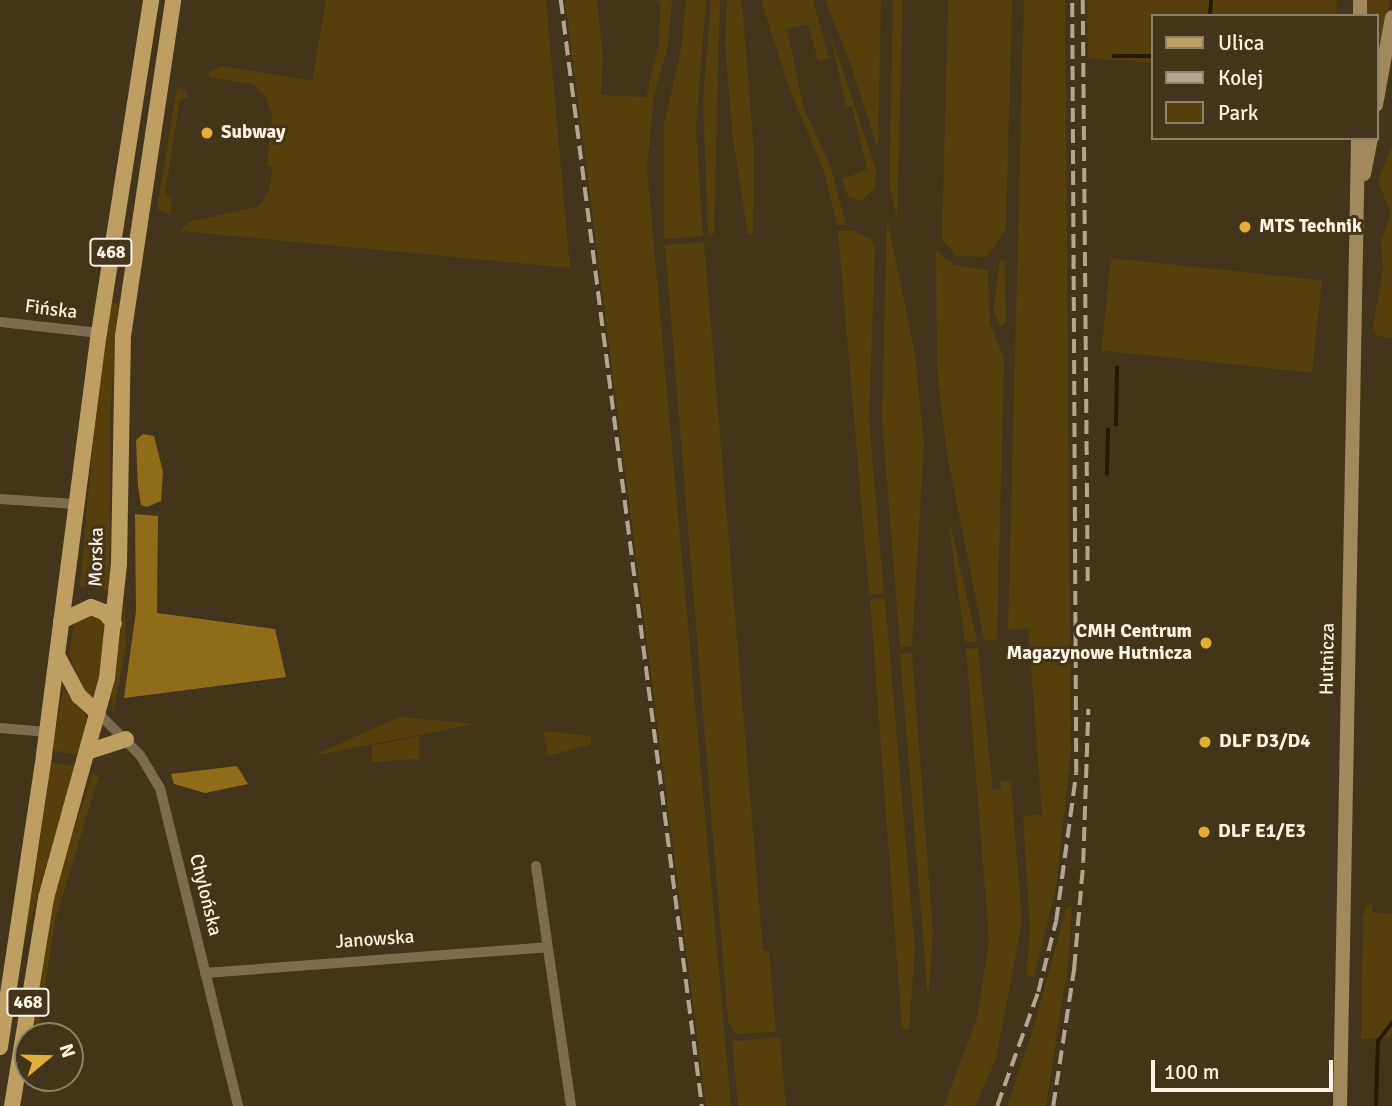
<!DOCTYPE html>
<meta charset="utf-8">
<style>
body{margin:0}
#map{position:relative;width:1392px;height:1106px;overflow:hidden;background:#42351a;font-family:Signika,sans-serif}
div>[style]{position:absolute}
.green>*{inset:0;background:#553f0a;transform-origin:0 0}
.forest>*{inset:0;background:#8e6c19}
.stream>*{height:3.5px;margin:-1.75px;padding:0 1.75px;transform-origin:1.75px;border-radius:1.75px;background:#241903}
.street>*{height:10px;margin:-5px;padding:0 5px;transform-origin:5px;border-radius:5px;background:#7b6c4f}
.secondary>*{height:14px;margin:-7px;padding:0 7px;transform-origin:7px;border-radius:7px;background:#a0895a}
.primary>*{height:16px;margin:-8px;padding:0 8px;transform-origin:8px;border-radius:8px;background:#bd9f61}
.rail>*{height:3.5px;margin-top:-1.75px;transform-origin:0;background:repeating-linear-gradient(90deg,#b0a691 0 14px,transparent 0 21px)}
.dots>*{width:19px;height:19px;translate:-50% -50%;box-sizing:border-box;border:4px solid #42351a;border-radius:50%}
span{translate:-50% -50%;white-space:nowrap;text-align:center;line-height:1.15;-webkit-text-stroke:6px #42351a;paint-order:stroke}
.shield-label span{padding:2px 5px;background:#42351a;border:2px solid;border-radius:5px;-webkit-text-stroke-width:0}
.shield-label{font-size:18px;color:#fcf3e3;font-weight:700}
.poi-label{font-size:19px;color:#fcf3e3;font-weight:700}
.left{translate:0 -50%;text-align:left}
.right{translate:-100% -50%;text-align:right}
.street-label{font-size:19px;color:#fcf3e3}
.legend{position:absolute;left:1151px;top:14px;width:228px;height:126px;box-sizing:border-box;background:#42351a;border:2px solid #8c816a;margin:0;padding:9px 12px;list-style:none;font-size:21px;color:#fcf3e3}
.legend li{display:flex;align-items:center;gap:14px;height:35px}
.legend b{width:35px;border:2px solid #8c816a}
.north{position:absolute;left:14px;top:1022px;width:70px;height:70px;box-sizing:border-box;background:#42351a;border:2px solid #8c816a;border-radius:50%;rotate:71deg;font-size:19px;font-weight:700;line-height:28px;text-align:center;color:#fcf3e3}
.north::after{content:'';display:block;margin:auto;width:24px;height:32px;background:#e2af34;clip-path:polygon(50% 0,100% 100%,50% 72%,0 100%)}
.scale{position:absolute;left:1151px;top:1060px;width:182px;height:32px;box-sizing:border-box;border:4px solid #fcf3e3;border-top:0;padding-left:9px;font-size:21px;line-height:24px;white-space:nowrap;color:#fcf3e3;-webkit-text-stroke:5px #42351a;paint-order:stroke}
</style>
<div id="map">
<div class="green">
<i style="clip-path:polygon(326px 0,546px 0,570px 268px,180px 231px,189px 222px,259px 206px,269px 190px,273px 167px,267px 166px,272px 114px,264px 94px,252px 84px,210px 78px,208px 73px,221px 66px,312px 81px)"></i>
<i style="clip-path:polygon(565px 0,597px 0,603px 56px,601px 95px,646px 97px,659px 43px,660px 4px,654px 0,672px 0,668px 46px,654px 95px,647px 168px,731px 1106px,706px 1106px)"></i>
<i style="clip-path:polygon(686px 0,706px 0,696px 129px,703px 236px,664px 239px,664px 124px,681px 50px)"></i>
<i style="clip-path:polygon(711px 0,720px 0,714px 234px,708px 236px,703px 100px)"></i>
<i style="clip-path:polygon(727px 0,741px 0,743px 13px,754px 152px,753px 234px,748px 235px,733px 140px,725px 45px)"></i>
<i style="clip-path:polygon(761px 0,813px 0,829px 58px,818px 61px,808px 24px,787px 29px,804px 109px,831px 167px,846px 225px,837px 225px,824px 172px,788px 85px)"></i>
<i style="clip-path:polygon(825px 0,881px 0,878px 149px,849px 60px)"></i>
<i style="clip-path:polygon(893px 0,903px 0,897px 219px,889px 185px)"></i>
<i style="clip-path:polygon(948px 0,1012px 0,1006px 229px,986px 257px,956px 256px,942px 239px)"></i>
<i style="clip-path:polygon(1024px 0,1065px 0,1071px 750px,1056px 887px,1034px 977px,1026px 975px,1030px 930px,1023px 816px,1042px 814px,1028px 629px,1008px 630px)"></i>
<i style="clip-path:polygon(1087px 0,1337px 0,1336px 16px,1152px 16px,1152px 63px,1088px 58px)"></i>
<i style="clip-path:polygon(1365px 0,1390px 0,1382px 50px,1376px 55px,1376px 16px,1364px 16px)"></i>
<i style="clip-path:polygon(830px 32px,876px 170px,875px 188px,861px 201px,848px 197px,842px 179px,867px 170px,852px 106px,846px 107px)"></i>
<i style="clip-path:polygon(177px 87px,185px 90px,188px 98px,180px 99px,165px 195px,172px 197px,170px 215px,157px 209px)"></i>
<i style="clip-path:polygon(1392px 146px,1392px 338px,1376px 336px,1373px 327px,1383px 269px,1381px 241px,1391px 214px,1378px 181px)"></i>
<i style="clip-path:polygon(887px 218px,915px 354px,924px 445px,912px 646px,900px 647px,882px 418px)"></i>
<i style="clip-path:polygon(852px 230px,871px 240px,875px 248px,869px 420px,884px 593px,869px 595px,838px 231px)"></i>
<i style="clip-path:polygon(704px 242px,763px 950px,769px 951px,776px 1032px,736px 1034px,728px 1021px,665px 245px)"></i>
<i style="clip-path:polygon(936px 251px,955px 265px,988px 270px,990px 323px,1004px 359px,997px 641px,984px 640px,947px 455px,937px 370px)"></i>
<i style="left:1111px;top:258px;width:212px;height:93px;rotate:6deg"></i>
<i style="clip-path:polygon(1000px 260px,1005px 261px,1006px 321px,1001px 327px,993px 312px)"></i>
<i style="clip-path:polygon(111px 302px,119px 304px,110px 414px,110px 590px,80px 586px,97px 399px)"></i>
<i style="clip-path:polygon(948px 519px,952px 532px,977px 641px,965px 642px)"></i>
<i style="clip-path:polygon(885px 598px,915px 950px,909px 1029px,902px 1029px,870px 600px)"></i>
<i style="clip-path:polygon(125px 602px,126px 647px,113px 716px,111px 697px)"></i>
<i style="clip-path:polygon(84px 614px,96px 615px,106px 627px,100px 676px,90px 703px,69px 655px,74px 623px)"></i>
<i style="clip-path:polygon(978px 648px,993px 790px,1001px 789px,1001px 781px,1011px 781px,1022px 922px,996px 1059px,975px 1106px,944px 1106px,977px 1018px,989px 941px,966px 649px)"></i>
<i style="clip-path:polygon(912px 652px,933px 933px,928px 999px,900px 654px)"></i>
<i style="clip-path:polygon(63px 689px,89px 719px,78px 755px,52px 750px)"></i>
<i style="clip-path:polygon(400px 717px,475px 724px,312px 756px,370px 730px)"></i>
<i style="clip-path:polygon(543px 731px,591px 736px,591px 744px,548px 756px)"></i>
<i style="clip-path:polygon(419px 736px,419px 759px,372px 762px,372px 746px)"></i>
<i style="clip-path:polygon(51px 762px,75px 766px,25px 939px,48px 786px)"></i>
<i style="clip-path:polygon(93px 772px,99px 776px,55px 921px,37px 1036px,30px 1036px,56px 884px)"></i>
<i style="clip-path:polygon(1373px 904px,1372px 912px,1392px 914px,1392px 1033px,1388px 1038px,1361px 1039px,1363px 916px,1366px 906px)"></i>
<i style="clip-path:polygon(1072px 905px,1069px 957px,1046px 1106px,1007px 1106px,1035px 1023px,1066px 909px)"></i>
<i style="left:780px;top:1037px;width:69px;height:48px;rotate:85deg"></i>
</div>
<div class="forest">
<i style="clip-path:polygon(143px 434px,154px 436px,163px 472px,161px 501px,147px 507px,141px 505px,138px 486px,136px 440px)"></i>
<i style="clip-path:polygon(135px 514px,158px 516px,157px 613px,275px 629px,286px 677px,124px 698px,136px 611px)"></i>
<i style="clip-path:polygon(237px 766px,248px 784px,205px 793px,174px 784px,171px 774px)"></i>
</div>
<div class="stream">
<i style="left:1210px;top:16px;width:16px;rotate:-86deg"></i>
<i style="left:1114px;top:56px;width:38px"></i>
<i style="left:1116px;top:425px;width:57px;rotate:-89deg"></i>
<i style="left:1107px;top:474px;width:44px;rotate:-88.7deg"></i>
<i style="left:1376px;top:1106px;width:65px;rotate:-88.2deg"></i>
<i style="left:1378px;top:1041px;width:23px;rotate:-52deg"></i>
</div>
<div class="street">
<i style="left:0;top:322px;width:100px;rotate:6.3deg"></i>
<i style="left:0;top:499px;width:75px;rotate:3.8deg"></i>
<i style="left:98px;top:713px;width:59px;rotate:45deg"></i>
<i style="left:140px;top:755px;width:39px;rotate:59deg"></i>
<i style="left:160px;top:788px;width:327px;rotate:76.2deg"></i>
<i style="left:0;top:728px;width:47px;rotate:4.9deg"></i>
<i style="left:536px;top:866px;width:243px;rotate:81.7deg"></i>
<i style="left:205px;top:973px;width:343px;rotate:-4.3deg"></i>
</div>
<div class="secondary">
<i style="left:1360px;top:16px;width:16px;rotate:-90deg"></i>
<i style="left:1376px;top:105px;width:89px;rotate:-79.7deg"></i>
<i style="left:1364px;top:174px;width:37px;rotate:-79deg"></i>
<i style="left:1340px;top:1106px;width:968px;rotate:-88.93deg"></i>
</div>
<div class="primary">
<i style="left:61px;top:621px;width:33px;rotate:-25deg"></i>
<i style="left:91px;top:607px;width:14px;rotate:21deg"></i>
<i style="left:104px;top:612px;width:15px;rotate:48deg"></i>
<i style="left:57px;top:655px;width:47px;rotate:61.8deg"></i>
<i style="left:79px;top:696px;width:25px;rotate:42deg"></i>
<i style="left:87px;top:752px;width:41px;rotate:-18.4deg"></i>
<i style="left:0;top:1047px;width:295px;rotate:-81.4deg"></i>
<i style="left:44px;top:755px;width:426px;rotate:-82.6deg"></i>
<i style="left:99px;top:333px;width:337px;rotate:-81.1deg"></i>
<i style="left:12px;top:1106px;width:211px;rotate:-80.7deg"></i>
<i style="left:46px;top:898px;width:228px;rotate:-74.5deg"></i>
<i style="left:107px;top:678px;width:116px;rotate:-84deg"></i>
<i style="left:119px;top:563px;width:227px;rotate:-89deg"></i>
<i style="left:123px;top:336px;width:340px;rotate:-81.5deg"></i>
</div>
<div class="rail">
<i style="left:561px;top:0;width:1115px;rotate:82.73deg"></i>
<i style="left:1083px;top:0;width:583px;rotate:89.51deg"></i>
<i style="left:997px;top:1106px;width:121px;rotate:-70.2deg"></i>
<i style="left:1038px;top:992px;width:73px;rotate:-75.8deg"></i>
<i style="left:1056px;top:921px;width:149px;rotate:-82.3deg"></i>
<i style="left:1076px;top:773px;width:773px;rotate:-90.3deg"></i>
<i style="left:1053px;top:1106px;width:140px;rotate:-81.3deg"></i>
<i style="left:1074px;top:968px;width:106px;rotate:-85.1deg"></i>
<i style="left:1083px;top:862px;width:153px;rotate:-88.1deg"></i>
</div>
<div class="dots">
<i style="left:207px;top:133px;background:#e2af34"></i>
<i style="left:1245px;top:227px;background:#e2af34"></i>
<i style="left:1206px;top:643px;background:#e2af34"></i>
<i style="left:1205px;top:742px;background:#e2af34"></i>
<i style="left:1204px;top:832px;background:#e2af34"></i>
</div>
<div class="shield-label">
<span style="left:111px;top:252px">468</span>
<span style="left:28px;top:1002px">468</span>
</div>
<div class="poi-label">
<span class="left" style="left:221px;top:133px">Subway</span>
<span class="left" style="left:1259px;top:227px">MTS Technik</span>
<span class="right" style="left:1192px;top:643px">CMH Centrum<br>Magazynowe Hutnicza</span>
<span class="left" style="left:1219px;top:742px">DLF D3/D4</span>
<span class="left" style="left:1218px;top:832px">DLF E1/E3</span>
</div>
<div class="street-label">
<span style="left:51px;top:310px;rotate:7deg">Fińska</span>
<span style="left:97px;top:557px;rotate:-89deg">Morska</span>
<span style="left:1328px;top:659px;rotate:-89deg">Hutnicza</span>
<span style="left:205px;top:895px;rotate:76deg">Chylońska</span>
<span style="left:375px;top:940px;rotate:-4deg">Janowska</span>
</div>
<ul class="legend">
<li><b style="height:9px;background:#bd9f61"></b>Ulica</li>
<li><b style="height:9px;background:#b0a691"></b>Kolej</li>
<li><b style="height:19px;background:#553f0a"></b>Park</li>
</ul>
<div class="north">N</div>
<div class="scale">100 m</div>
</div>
